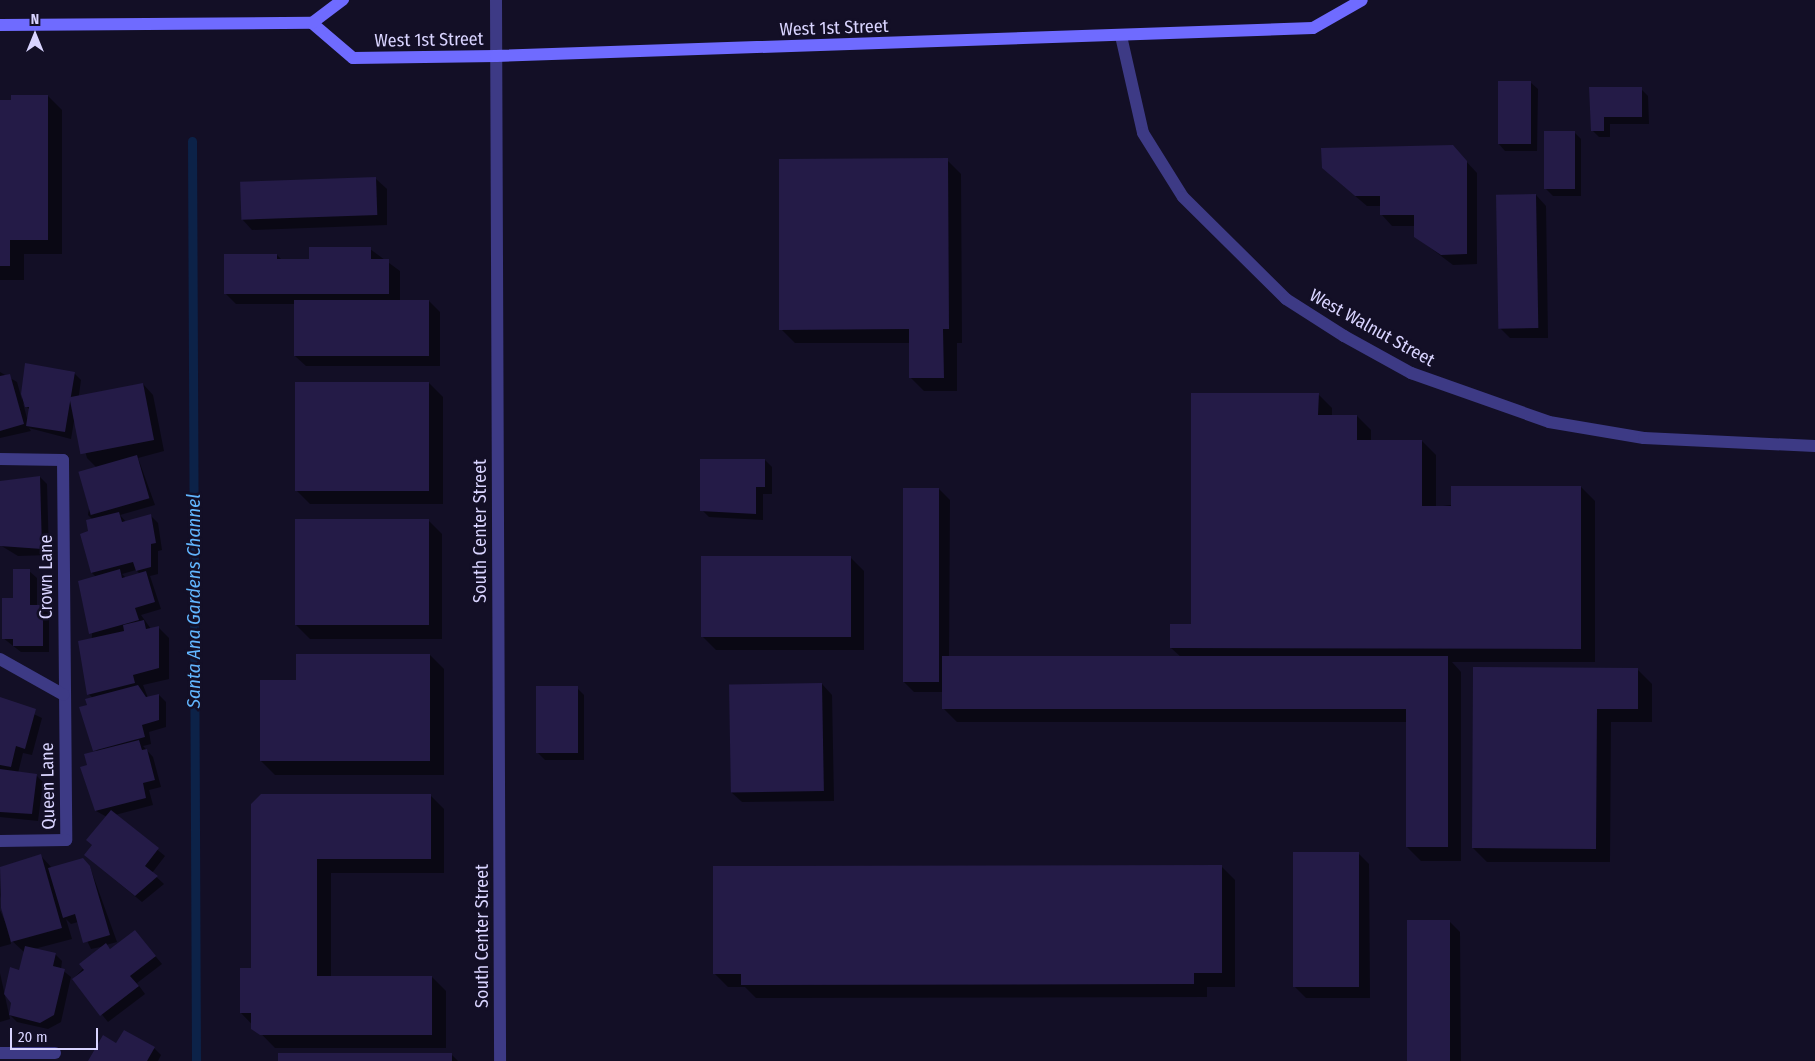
<!DOCTYPE html>
<style>
body{margin:0}
#map{position:relative;width:1815px;height:1061px;overflow:hidden;background:#130f26;font-family:"Fira Sans Condensed",sans-serif}
div>[style]{position:absolute}
.shadow>*{inset:0;background:#0007}
.stream>*{height:9px;margin:-4.5px;padding:0 4.5px;transform-origin:4.5px;border-radius:4.5px;background:#0c2248}
.building>*{inset:0;background:#241b47;transform-origin:0 0}
.minor>*{height:12px;margin:-6px;padding:0 6px;transform-origin:6px;border-radius:6px;background:#3d3a85}
.tertiary>*{height:12px;margin:-6px;padding:0 6px;transform-origin:6px;border-radius:6px;background:#3d3a85}
.secondary>*{height:12px;margin:-6px;padding:0 6px;transform-origin:6px;border-radius:6px;background:#6f6bff}
span{translate:-50% -50%;white-space:nowrap;text-align:center;line-height:1.15;-webkit-text-stroke:5px #130f26;paint-order:stroke}
.street-label{font-size:18px;color:#d9d4ff}
.water-label{font-size:19px;color:#62b6ff;font-style:italic}
.north{position:absolute;left:10px;top:10px;width:50px;height:50px;-webkit-text-stroke:4px #130f26;paint-order:stroke;rotate:0deg;font-size:14px;font-weight:700;line-height:20px;text-align:center;color:#d9d4ff}
.north::after{content:'';display:block;margin:auto;width:18px;height:22px;background:#d9d4ff;clip-path:polygon(50% 0,100% 100%,50% 72%,0 100%)}
.scale{position:absolute;left:10px;top:1028px;width:88px;height:22px;box-sizing:border-box;border:2px solid #d9d4ff;border-top:0;padding-left:6px;font-size:15px;line-height:18px;white-space:nowrap;color:#d9d4ff;-webkit-text-stroke:4px #130f26;paint-order:stroke}
</style>
<div id="map">
<div class="shadow">
<i style="clip-path:polygon(1530px 82px,1538px 89px,1537px 151px,1505px 151px,1498px 143px)"></i>
<i style="clip-path:polygon(1590px 89px,1641px 89px,1648px 96px,1649px 124px,1610px 124px,1610px 137px,1599px 137px,1592px 130px)"></i>
<i style="clip-path:polygon(48px 96px,62px 110px,62px 254px,24px 254px,24px 280px,0 280px,0 102px)"></i>
<i style="clip-path:polygon(1574px 132px,1581px 139px,1581px 196px,1553px 196px,1546px 189px)"></i>
<i style="clip-path:polygon(1463px 158px,1477px 173px,1477px 264px,1453px 265px,1416px 237px,1415px 226px,1392px 226px,1382px 215px,1381px 206px,1367px 206px,1334px 178px)"></i>
<i style="clip-path:polygon(947px 160px,961px 174px,962px 343px,957px 343px,957px 391px,924px 391px,910px 377px,910px 343px,795px 343px,781px 329px)"></i>
<i style="clip-path:polygon(376px 179px,387px 189px,387px 225px,252px 230px,242px 219px)"></i>
<i style="clip-path:polygon(1536px 195px,1546px 206px,1548px 338px,1510px 338px,1500px 328px)"></i>
<i style="clip-path:polygon(370px 249px,400px 271px,400px 301px,429px 301px,440px 312px,440px 366px,306px 366px,295px 356px,295px 304px,236px 304px,225px 293px,277px 255px,283px 261px,311px 261px)"></i>
<i style="clip-path:polygon(evenodd,27px 365px,74px 373px,81px 380px,78px 402px,143px 384px,153px 395px,164px 451px,138px 458px,155px 505px,120px 515px,126px 522px,151px 516px,158px 523px,162px 550px,158px 551px,158px 574px,150px 576px,161px 609px,141px 615px,151px 629px,158px 627px,169px 638px,169px 679px,143px 685px,148px 698px,159px 695px,166px 702px,166px 727px,149px 732px,151px 744px,143px 746px,153px 757px,161px 787px,149px 790px,153px 805px,115px 815px,165px 856px,152px 873px,164px 884px,142px 902px,93px 862px,93px 845px,107px 817px,96px 811px,89px 765px,97px 753px,88px 706px,93px 698px,88px 694px,96px 577px,92px 573px,93px 520px,88px 515px,96px 467px,87px 458px,75px 415px,71px 439px,29px 428px,31px 431px,0 438px,0 372px,17px 382px,22px 400px,27px 365px,23px 403px,30px 410px,28px 422px,23px 403px,27px 365px,136px 570px,140px 574px,126px 578px,122px 574px,136px 570px)"></i>
<i style="clip-path:polygon(429px 383px,443px 397px,443px 504px,310px 504px,296px 490px)"></i>
<i style="clip-path:polygon(1318px 394px,1332px 408px,1332px 416px,1357px 416px,1371px 430px,1371px 441px,1422px 441px,1436px 455px,1436px 507px,1581px 487px,1595px 501px,1595px 662px,1452px 662px,1461px 672px,1461px 861px,1421px 861px,1407px 847px,1407px 722px,957px 722px,943px 708px,943px 692px,914px 692px,903px 681px,939px 489px,950px 500px,949px 657px,1181px 657px,1171px 648px,1192px 626px)"></i>
<i style="clip-path:polygon(765px 460px,772px 467px,772px 494px,763px 494px,763px 520px,709px 517px,702px 510px)"></i>
<i style="clip-path:polygon(40px 477px,47px 484px,49px 555px,18px 556px,0 545px,0 482px)"></i>
<i style="clip-path:polygon(428px 520px,442px 534px,442px 639px,310px 639px,296px 625px)"></i>
<i style="clip-path:polygon(850px 557px,864px 571px,864px 650px,716px 650px,702px 636px)"></i>
<i style="clip-path:polygon(29px 571px,37px 578px,37px 606px,49px 613px,49px 652px,21px 652px,3px 638px)"></i>
<i style="clip-path:polygon(430px 655px,444px 669px,444px 775px,275px 775px,261px 761px,297px 682px)"></i>
<i style="clip-path:polygon(1474px 669px,1638px 670px,1652px 684px,1652px 722px,1611px 722px,1610px 862px,1487px 862px,1473px 848px)"></i>
<i style="clip-path:polygon(822px 684px,832px 695px,834px 801px,742px 802px,731px 792px)"></i>
<i style="clip-path:polygon(577px 688px,584px 695px,584px 760px,545px 760px,538px 753px)"></i>
<i style="clip-path:polygon(0 698px,42px 718px,32px 755px,23px 753px,18px 773px,36px 775px,43px 782px,38px 821px,0 817px)"></i>
<i style="clip-path:polygon(430px 795px,444px 809px,444px 873px,331px 873px,331px 977px,432px 977px,446px 991px,446px 1048px,275px 1048px,241px 1013px,252px 969px,252px 804px)"></i>
<i style="clip-path:polygon(1358px 853px,1369px 864px,1370px 998px,1306px 998px,1295px 987px)"></i>
<i style="clip-path:polygon(40px 855px,52px 868px,90px 867px,117px 942px,106px 945px,111px 950px,135px 932px,162px 964px,137px 983px,145px 994px,108px 1022px,73px 979px,105px 946px,91px 949px,78px 922px,71px 924px,66px 919px,72px 939px,34px 949px,55px 954px,62px 961px,61px 969px,71px 977px,61px 1022px,48px 1029px,17px 1022px,10px 1015px,24px 952px,10px 939px,11px 944px,0 947px,0 910px,10px 933px,0 895px,0 868px)"></i>
<i style="clip-path:polygon(1221px 866px,1235px 880px,1235px 987px,1207px 987px,1207px 997px,756px 998px,745px 987px,728px 987px,714px 973px)"></i>
<i style="clip-path:polygon(1449px 921px,1460px 932px,1461px 1061px,1409px 1061px)"></i>
<i style="clip-path:polygon(0 973px,10px 1019px,0 1022px)"></i>
<i style="clip-path:polygon(117px 1044px,154px 1048px,161px 1055px,158px 1061px,89px 1061px)"></i>
<i style="clip-path:polygon(451px 1054px,458px 1061px,279px 1061px)"></i>
</div>
<div class="stream">
<i style="left:192px;top:141px;width:920px;rotate:89.75deg"></i>
</div>
<div class="building">
<i style="left:1498px;top:81px;width:33px;height:63px"></i>
<i style="clip-path:polygon(1589px 87px,1642px 87px,1642px 117px,1604px 117px,1604px 131px,1591px 131px)"></i>
<i style="clip-path:polygon(11px 95px,48px 95px,48px 240px,10px 240px,10px 266px,0 266px,0 100px,11px 100px)"></i>
<i style="left:1544px;top:131px;width:31px;height:58px"></i>
<i style="clip-path:polygon(1453px 145px,1467px 161px,1467px 254px,1441px 255px,1414px 237px,1414px 215px,1380px 215px,1380px 196px,1355px 196px,1322px 168px,1321px 148px)"></i>
<i style="clip-path:polygon(948px 158px,949px 329px,943px 329px,944px 378px,909px 378px,909px 329px,779px 330px,779px 159px)"></i>
<i style="left:376px;top:177px;width:38px;height:136px;rotate:88deg"></i>
<i style="left:1536px;top:194px;width:134px;height:40px;rotate:89deg"></i>
<i style="clip-path:polygon(309px 247px,371px 247px,371px 259px,389px 259px,389px 294px,224px 294px,224px 254px,277px 254px,277px 259px,309px 259px)"></i>
<i style="left:294px;top:300px;width:135px;height:56px"></i>
<i style="clip-path:polygon(25px 363px,75px 372px,65px 432px,26px 426px,29px 407px,25px 407px,21px 394px)"></i>
<i style="clip-path:polygon(10px 374px,24px 424px,0 431px,0 376px)"></i>
<i style="left:295px;top:382px;width:134px;height:109px"></i>
<i style="left:143px;top:383px;width:58px;height:75px;rotate:79deg"></i>
<i style="clip-path:polygon(1191px 393px,1319px 393px,1318px 415px,1357px 415px,1357px 440px,1422px 440px,1422px 506px,1451px 506px,1451px 486px,1581px 486px,1581px 649px,1170px 648px,1170px 624px,1191px 624px)"></i>
<i style="left:137px;top:455px;width:45px;height:61px;rotate:74deg"></i>
<i style="clip-path:polygon(700px 459px,765px 459px,765px 487px,756px 487px,756px 514px,700px 511px)"></i>
<i style="clip-path:polygon(40px 476px,42px 549px,0 546px,0 481px)"></i>
<i style="left:903px;top:488px;width:36px;height:194px"></i>
<i style="clip-path:polygon(119px 512px,122px 522px,151px 514px,156px 543px,151px 544px,151px 567px,136px 571px,133px 562px,91px 573px,80px 534px,88px 531px,86px 520px)"></i>
<i style="left:295px;top:519px;width:134px;height:106px"></i>
<i style="left:701px;top:556px;width:150px;height:81px"></i>
<i style="clip-path:polygon(13px 569px,30px 569px,30px 605px,43px 605px,43px 646px,13px 646px,13px 639px,2px 639px,2px 598px,13px 598px)"></i>
<i style="clip-path:polygon(120px 569px,122px 578px,146px 571px,155px 602px,135px 608px,139px 620px,89px 634px,78px 581px)"></i>
<i style="clip-path:polygon(144px 620px,146px 629px,159px 626px,159px 668px,133px 675px,135px 683px,87px 695px,78px 641px,124px 631px,123px 625px)"></i>
<i style="clip-path:polygon(296px 654px,430px 654px,430px 761px,260px 761px,260px 680px,296px 680px)"></i>
<i style="clip-path:polygon(942px 656px,1448px 656px,1448px 847px,1406px 847px,1406px 709px,942px 709px)"></i>
<i style="clip-path:polygon(1473px 667px,1638px 668px,1638px 709px,1597px 709px,1596px 849px,1472px 848px)"></i>
<i style="left:822px;top:683px;width:108px;height:93px;rotate:89deg"></i>
<i style="clip-path:polygon(138px 685px,146px 697px,159px 694px,159px 720px,142px 725px,145px 737px,93px 751px,79px 707px,87px 705px,85px 699px)"></i>
<i style="left:536px;top:686px;width:42px;height:67px"></i>
<i style="clip-path:polygon(0 697px,36px 709px,25px 749px,16px 746px,11px 767px,0 765px)"></i>
<i style="clip-path:polygon(139px 740px,142px 750px,147px 749px,155px 780px,143px 783px,146px 798px,95px 811px,80px 767px,87px 765px,84px 754px)"></i>
<i style="clip-path:polygon(0 769px,37px 774px,32px 814px,0 812px)"></i>
<i style="clip-path:polygon(261px 794px,431px 794px,431px 859px,317px 859px,317px 976px,432px 976px,432px 1035px,260px 1035px,251px 1029px,251px 1013px,240px 1013px,240px 968px,251px 968px,251px 804px)"></i>
<i style="clip-path:polygon(111px 810px,159px 848px,145px 866px,158px 876px,135px 896px,84px 855px,92px 845px,86px 840px)"></i>
<i style="left:1359px;top:852px;width:135px;height:66px;rotate:90deg"></i>
<i style="clip-path:polygon(41px 854px,62px 928px,11px 942px,1px 908px,0 867px)"></i>
<i style="clip-path:polygon(83px 858px,90px 866px,110px 935px,83px 943px,75px 914px,63px 918px,48px 868px)"></i>
<i style="clip-path:polygon(1222px 865px,1222px 973px,1194px 973px,1194px 984px,741px 985px,741px 974px,713px 974px,713px 866px)"></i>
<i style="left:1407px;top:920px;width:43px;height:141px"></i>
<i style="clip-path:polygon(135px 930px,156px 956px,130px 976px,139px 986px,100px 1016px,72px 979px,84px 970px,79px 964px,106px 943px,110px 949px)"></i>
<i style="clip-path:polygon(25px 946px,56px 953px,53px 966px,65px 969px,54px 1015px,40px 1023px,9px 1015px,11px 1003px,4px 994px,10px 967px,19px 970px)"></i>
<i style="clip-path:polygon(124px 1030px,155px 1047px,147px 1061px,88px 1061px,103px 1035px,116px 1043px)"></i>
<i style="left:278px;top:1053px;width:174px;height:8px"></i>
</div>
<div class="minor">
<i style="left:496px;top:0;width:1061px;rotate:89.78deg"></i>
<i style="left:0;top:459px;width:63px;rotate:0.9deg"></i>
<i style="left:63px;top:460px;width:380px;rotate:89.5deg"></i>
<i style="left:66px;top:840px;width:66px;rotate:179.1deg"></i>
<i style="left:0;top:659px;width:73px;rotate:29.4deg"></i>
<i style="left:0;top:1053px;width:55px"></i>
</div>
<div class="tertiary">
<i style="left:1121px;top:36px;width:99px;rotate:77.2deg"></i>
<i style="left:1143px;top:133px;width:75px;rotate:58deg"></i>
<i style="left:1183px;top:197px;width:145px;rotate:44.7deg"></i>
<i style="left:1286px;top:299px;width:69px;rotate:32.5deg"></i>
<i style="left:1344px;top:336px;width:77px;rotate:28.9deg"></i>
<i style="left:1411px;top:373px;width:146px;rotate:19.5deg"></i>
<i style="left:1549px;top:422px;width:96px;rotate:9.6deg"></i>
<i style="left:1644px;top:438px;width:171px;rotate:2.7deg"></i>
</div>
<div class="secondary">
<i style="left:312px;top:23px;width:54px;rotate:40.5deg"></i>
<i style="left:353px;top:58px;width:143px;rotate:-0.8deg"></i>
<i style="left:496px;top:56px;width:817px;rotate:-1.96deg"></i>
<i style="left:1313px;top:28px;width:56px;rotate:-29.7deg"></i>
<i style="left:0;top:25px;width:312px;rotate:-0.4deg"></i>
<i style="left:312px;top:23px;width:39px;rotate:-37deg"></i>
</div>
<div class="street-label">
<span style="left:834px;top:28px;rotate:-2deg">West 1st Street</span>
<span style="left:429px;top:40px;rotate:-1deg">West 1st Street</span>
<span style="left:1372px;top:328px;rotate:29deg">West Walnut Street</span>
<span style="left:480px;top:531px;rotate:-90deg">South Center Street</span>
<span style="left:46px;top:577px;rotate:-90deg">Crown Lane</span>
<span style="left:48px;top:786px;rotate:-91deg">Queen Lane</span>
<span style="left:482px;top:936px;rotate:-90deg">South Center Street</span>
</div>
<div class="water-label">
<span style="left:194px;top:601px;rotate:-90deg">Santa Ana Gardens Channel</span>
</div>
<div class="north">N</div>
<div class="scale">20 m</div>
</div>
